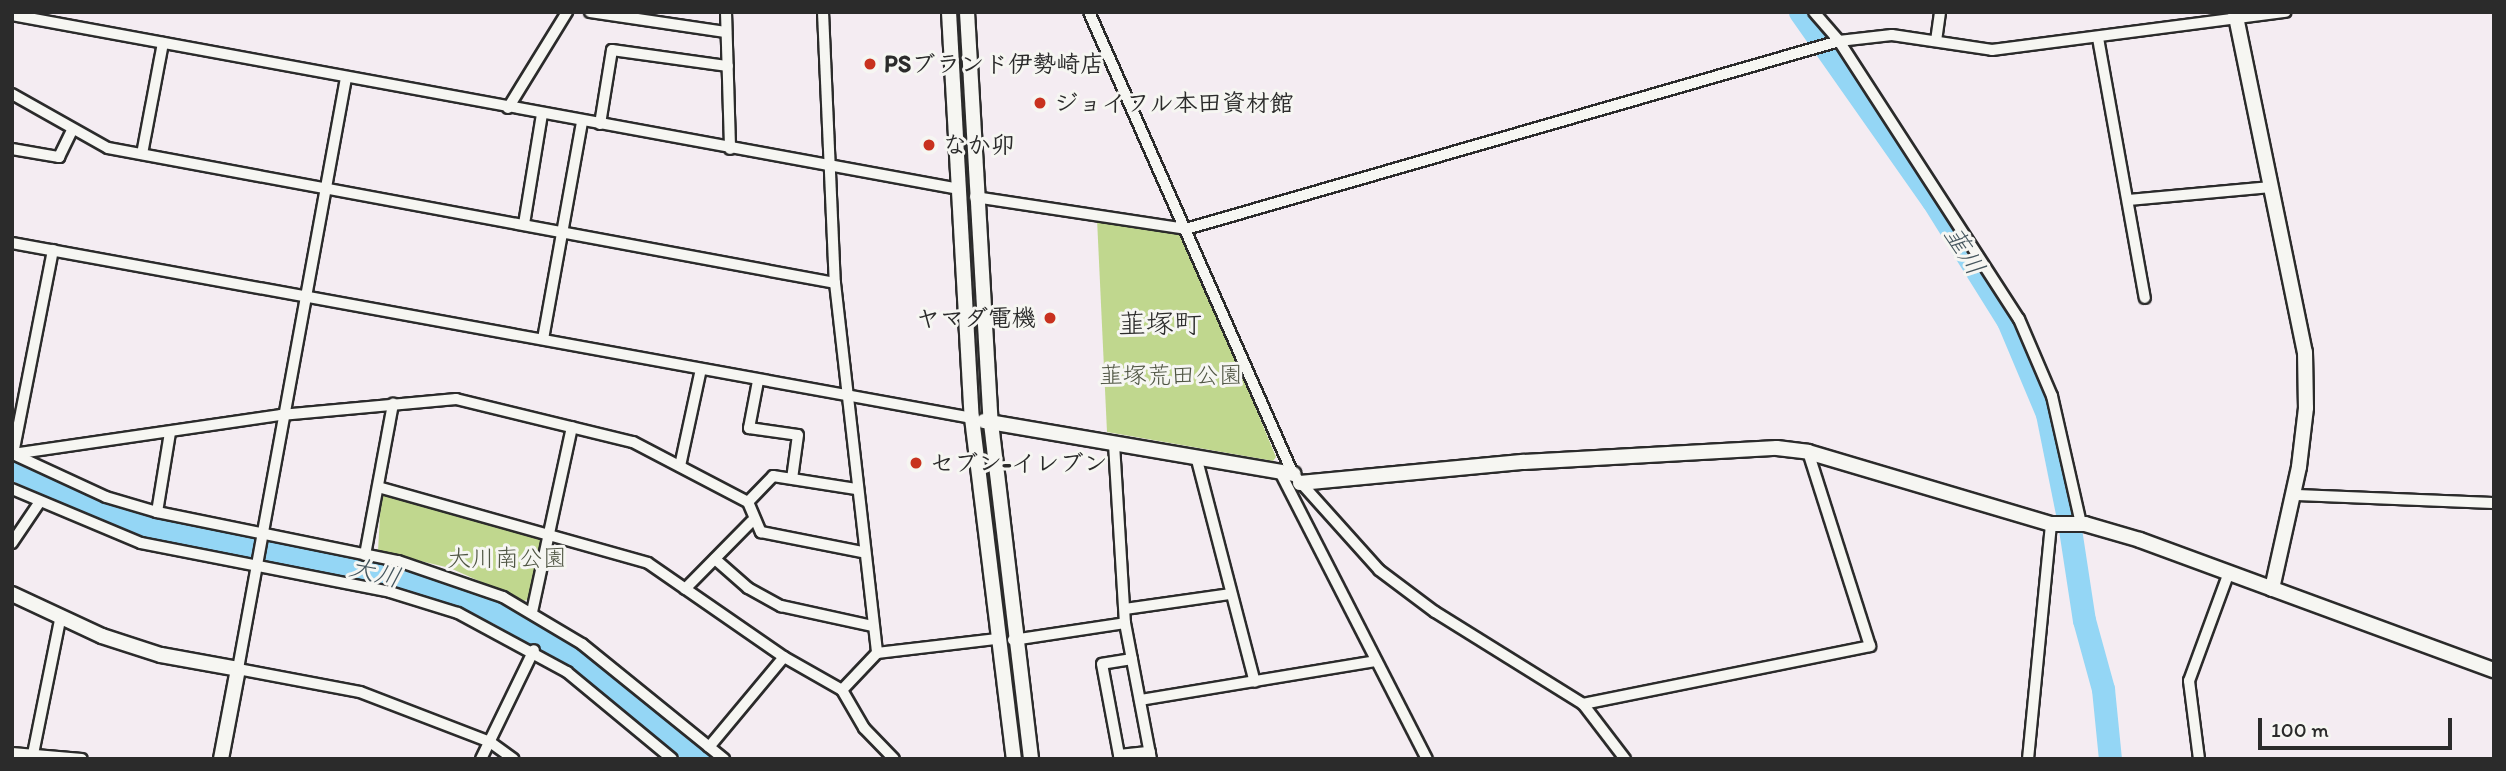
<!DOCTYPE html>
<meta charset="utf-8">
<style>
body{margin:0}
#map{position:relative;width:2506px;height:771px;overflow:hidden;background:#f4ecf2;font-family:Itim,"Klee One",sans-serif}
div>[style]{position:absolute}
.green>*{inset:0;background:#c0d78e}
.river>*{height:23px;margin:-11.5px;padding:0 11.5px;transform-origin:11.5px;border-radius:11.5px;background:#94d6f5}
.roads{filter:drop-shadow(2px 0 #2b2b2b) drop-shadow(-2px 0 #2b2b2b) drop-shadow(0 2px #2b2b2b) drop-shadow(0 -2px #2b2b2b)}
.street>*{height:10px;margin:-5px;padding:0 5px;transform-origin:5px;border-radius:5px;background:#f6f6f2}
.secondary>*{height:14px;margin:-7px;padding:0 7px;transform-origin:7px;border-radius:7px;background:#f6f6f2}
.dots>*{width:19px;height:19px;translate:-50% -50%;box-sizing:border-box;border:4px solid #f6f6f2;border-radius:50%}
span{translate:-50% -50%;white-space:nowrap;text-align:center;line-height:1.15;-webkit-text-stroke:6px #f6f6f2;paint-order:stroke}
.poi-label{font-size:24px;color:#2b2b2b;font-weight:700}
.left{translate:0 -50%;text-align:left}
.right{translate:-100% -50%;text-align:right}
.park-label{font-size:24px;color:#505644}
.water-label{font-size:26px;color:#45565e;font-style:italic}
.quarter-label{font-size:28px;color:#2b2b2b}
.frame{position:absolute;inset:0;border:14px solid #2b2b2b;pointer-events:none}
.scale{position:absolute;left:2258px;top:718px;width:194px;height:32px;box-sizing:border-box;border:4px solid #2b2b2b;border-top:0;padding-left:9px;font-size:21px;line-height:24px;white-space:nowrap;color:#2b2b2b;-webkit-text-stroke:5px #f6f6f2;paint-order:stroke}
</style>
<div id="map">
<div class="green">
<i style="clip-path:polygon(1097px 219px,1183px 233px,1276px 457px,1273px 461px,1107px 432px)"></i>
<i style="clip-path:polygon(388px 494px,538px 536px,542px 542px,531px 598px,524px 601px,450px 568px,378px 551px,381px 497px)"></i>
</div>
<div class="river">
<i style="left:1800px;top:12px;width:231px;rotate:54.9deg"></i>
<i style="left:1933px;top:201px;width:142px;rotate:58deg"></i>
<i style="left:2008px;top:321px;width:101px;rotate:67.2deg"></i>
<i style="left:2047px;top:414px;width:106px;rotate:78.6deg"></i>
<i style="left:12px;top:468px;width:138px;rotate:24deg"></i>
<i style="left:138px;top:524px;width:261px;rotate:11.3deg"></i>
<i style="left:394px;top:575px;width:109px;rotate:19.8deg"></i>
<i style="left:497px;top:612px;width:90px;rotate:30.9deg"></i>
<i style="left:574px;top:658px;width:162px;rotate:38.5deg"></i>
<i style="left:2070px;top:529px;width:92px;rotate:81.3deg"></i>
<i style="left:2084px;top:620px;width:72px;rotate:74.6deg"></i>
<i style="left:2103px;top:689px;width:70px;rotate:84.3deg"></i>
</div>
<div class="roads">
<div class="street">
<i style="left:590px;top:12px;width:137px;rotate:8.4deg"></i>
<i style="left:726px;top:12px;width:137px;rotate:88.3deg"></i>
<i style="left:823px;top:12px;width:271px;rotate:87.5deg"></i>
<i style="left:835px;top:283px;width:372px;rotate:83.5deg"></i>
<i style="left:1089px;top:12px;width:505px;rotate:66.18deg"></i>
<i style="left:1293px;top:474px;width:129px;rotate:48.1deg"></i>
<i style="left:1379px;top:570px;width:70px;rotate:36.9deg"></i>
<i style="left:1435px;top:612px;width:174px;rotate:31.9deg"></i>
<i style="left:1583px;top:704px;width:69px;rotate:52.6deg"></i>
<i style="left:1814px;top:12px;width:38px;rotate:49deg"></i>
<i style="left:1839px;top:41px;width:331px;rotate:57.1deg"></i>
<i style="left:2019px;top:319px;width:84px;rotate:66.8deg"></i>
<i style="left:2052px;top:396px;width:131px;rotate:77.2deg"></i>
<i style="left:12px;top:15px;width:963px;rotate:10.41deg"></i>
<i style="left:2098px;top:38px;width:264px;rotate:79.8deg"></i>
<i style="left:1936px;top:41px;width:29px;rotate:-82deg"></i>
<i style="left:346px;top:78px;width:601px;rotate:100.36deg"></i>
<i style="left:238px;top:669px;width:124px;rotate:10.7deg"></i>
<i style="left:360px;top:692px;width:139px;rotate:21deg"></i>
<i style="left:490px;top:742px;width:29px;rotate:36deg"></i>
<i style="left:12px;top:94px;width:110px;rotate:29.4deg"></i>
<i style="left:108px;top:148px;width:739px;rotate:10.52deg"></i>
<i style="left:508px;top:108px;width:113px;rotate:-58.4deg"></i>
<i style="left:600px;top:124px;width:75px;rotate:-80.8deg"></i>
<i style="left:612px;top:50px;width:117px;rotate:7.9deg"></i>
<i style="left:12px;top:149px;width:48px;rotate:9.7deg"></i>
<i style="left:59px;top:157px;width:30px;rotate:-64deg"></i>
<i style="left:142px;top:154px;width:113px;rotate:-79.3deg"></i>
<i style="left:975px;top:197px;width:213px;rotate:8.6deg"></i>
<i style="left:1186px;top:229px;width:680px;rotate:-16.06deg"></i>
<i style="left:1839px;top:41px;width:53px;rotate:-6.5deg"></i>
<i style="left:1892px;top:35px;width:101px;rotate:8.5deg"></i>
<i style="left:1992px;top:50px;width:296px;rotate:-7.4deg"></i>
<i style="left:2128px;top:200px;width:144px;rotate:-5.2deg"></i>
<i style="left:524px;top:224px;width:111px;rotate:-80.7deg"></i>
<i style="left:12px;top:243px;width:976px;rotate:10.33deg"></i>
<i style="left:53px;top:250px;width:208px;rotate:101.1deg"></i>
<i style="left:13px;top:454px;width:271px;rotate:-8.3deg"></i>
<i style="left:281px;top:415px;width:176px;rotate:-5.2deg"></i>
<i style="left:456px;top:399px;width:182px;rotate:13.7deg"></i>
<i style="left:633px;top:442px;width:130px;rotate:27.6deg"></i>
<i style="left:748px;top:502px;width:33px;rotate:67deg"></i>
<i style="left:761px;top:532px;width:103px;rotate:11.2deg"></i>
<i style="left:543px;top:339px;width:219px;rotate:-79.8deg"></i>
<i style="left:758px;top:381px;width:48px;rotate:100.8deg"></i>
<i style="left:749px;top:428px;width:49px;rotate:8.1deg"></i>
<i style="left:798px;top:435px;width:44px;rotate:97.8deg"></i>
<i style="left:1114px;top:444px;width:179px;rotate:86.5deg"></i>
<i style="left:1125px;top:623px;width:138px;rotate:79.2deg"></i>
<i style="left:13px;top:454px;width:102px;rotate:24.8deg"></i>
<i style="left:106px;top:497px;width:53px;rotate:16.4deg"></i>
<i style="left:157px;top:512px;width:246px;rotate:11.5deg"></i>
<i style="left:398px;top:561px;width:111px;rotate:18.9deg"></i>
<i style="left:503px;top:597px;width:92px;rotate:30.7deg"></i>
<i style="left:582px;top:644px;width:183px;rotate:39deg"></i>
<i style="left:1197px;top:460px;width:229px;rotate:75.4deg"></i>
<i style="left:680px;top:466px;width:99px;rotate:-77.8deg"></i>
<i style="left:1281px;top:474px;width:320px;rotate:62.9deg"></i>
<i style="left:378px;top:487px;width:280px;rotate:15.7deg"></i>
<i style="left:648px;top:563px;width:165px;rotate:34.7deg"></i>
<i style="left:784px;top:657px;width:67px;rotate:29.6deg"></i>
<i style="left:842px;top:690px;width:44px;rotate:59.9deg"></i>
<i style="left:864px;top:728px;width:43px;rotate:45.9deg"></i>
<i style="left:12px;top:489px;width:140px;rotate:22.7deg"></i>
<i style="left:141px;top:543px;width:254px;rotate:11.1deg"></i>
<i style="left:390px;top:592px;width:71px;rotate:17.2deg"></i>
<i style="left:458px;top:613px;width:124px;rotate:28.4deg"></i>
<i style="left:567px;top:672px;width:136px;rotate:39.6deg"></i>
<i style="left:2296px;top:495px;width:198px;rotate:2.3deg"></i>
<i style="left:748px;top:502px;width:36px;rotate:-46deg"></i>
<i style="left:773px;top:476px;width:84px;rotate:8.9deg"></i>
<i style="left:157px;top:512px;width:80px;rotate:-80.7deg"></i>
<i style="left:12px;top:543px;width:48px;rotate:-56deg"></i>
<i style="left:365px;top:555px;width:154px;rotate:-79.5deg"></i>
<i style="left:715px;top:559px;width:44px;rotate:41.3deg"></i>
<i style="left:748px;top:588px;width:38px;rotate:29deg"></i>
<i style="left:781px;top:606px;width:93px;rotate:12.4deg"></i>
<i style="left:685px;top:589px;width:95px;rotate:-45.4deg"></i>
<i style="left:1125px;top:609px;width:107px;rotate:-8.1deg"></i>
<i style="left:532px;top:612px;width:189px;rotate:-77.8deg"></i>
<i style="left:1013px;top:640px;width:113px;rotate:-8.6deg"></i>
<i style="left:1132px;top:659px;width:30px;rotate:171deg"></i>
<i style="left:1102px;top:664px;width:93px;rotate:79.4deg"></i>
<i style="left:1119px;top:755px;width:31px;rotate:-6deg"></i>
<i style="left:842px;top:690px;width:51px;rotate:-46.6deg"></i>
<i style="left:877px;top:653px;width:121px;rotate:-6.7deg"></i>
<i style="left:1140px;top:700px;width:238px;rotate:-9.4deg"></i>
<i style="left:1583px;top:704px;width:293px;rotate:-11.4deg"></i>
<i style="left:1870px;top:646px;width:204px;rotate:-107.7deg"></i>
<i style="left:709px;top:747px;width:117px;rotate:-50.2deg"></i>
<i style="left:12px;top:753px;width:70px;rotate:4.9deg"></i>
<i style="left:32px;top:759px;width:142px;rotate:-78.6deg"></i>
<i style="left:481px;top:759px;width:121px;rotate:-64.1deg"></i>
<i style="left:2028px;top:759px;width:236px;rotate:-84.4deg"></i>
<i style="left:2199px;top:759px;width:79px;rotate:-97.3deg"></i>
<i style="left:2189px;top:681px;width:116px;rotate:-69.8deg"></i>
</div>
<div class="secondary">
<i style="left:949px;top:12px;width:407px;rotate:86.8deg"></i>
<i style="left:972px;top:418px;width:344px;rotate:83deg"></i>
<i style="left:967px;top:12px;width:412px;rotate:86.7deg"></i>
<i style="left:991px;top:423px;width:338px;rotate:83.2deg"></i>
<i style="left:2235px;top:12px;width:347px;rotate:78.4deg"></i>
<i style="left:2305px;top:352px;width:56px;rotate:89deg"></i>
<i style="left:2306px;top:408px;width:59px;rotate:96.8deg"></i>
<i style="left:2299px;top:467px;width:125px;rotate:102.5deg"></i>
<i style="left:984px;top:421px;width:314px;rotate:9.7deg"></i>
<i style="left:1300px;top:483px;width:225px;rotate:-5.4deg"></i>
<i style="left:1524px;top:462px;width:253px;rotate:-3.2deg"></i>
<i style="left:1777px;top:448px;width:31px;rotate:7deg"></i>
<i style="left:1808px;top:452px;width:253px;rotate:16.5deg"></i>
<i style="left:2051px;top:524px;width:34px"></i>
<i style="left:2085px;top:524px;width:57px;rotate:16.2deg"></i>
<i style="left:2140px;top:540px;width:377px;rotate:20.2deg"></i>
<i style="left:12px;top:594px;width:99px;rotate:25deg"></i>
<i style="left:102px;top:636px;width:62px;rotate:17.9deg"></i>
<i style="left:161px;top:655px;width:78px;rotate:10.3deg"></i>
<i style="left:238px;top:669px;width:92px;rotate:100.7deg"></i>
</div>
</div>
<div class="dots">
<i style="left:870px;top:64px;background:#c8321e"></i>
<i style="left:1040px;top:103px;background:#c8321e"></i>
<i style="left:929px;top:145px;background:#c8321e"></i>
<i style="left:1050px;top:318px;background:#c8321e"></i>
<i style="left:916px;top:463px;background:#c8321e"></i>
</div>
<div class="poi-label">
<span class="left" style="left:884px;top:64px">PSブランド伊勢崎店</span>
<span class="left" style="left:1054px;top:103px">ジョイフル本田資材館</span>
<span class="left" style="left:943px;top:145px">なか卯</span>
<span class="right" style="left:1036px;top:318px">ヤマダ電機</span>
<span class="left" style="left:930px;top:463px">セブン-イレブン</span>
</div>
<div class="park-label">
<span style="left:1171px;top:375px">韮塚荒田公園</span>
<span style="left:507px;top:558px">大川南公園</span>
</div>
<div class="water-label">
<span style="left:1964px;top:251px;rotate:58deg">韮川</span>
<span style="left:375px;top:573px;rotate:14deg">大川</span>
</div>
<div class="quarter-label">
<span style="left:1160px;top:323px">韮塚町</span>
</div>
<div class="frame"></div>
<div class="scale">100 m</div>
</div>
